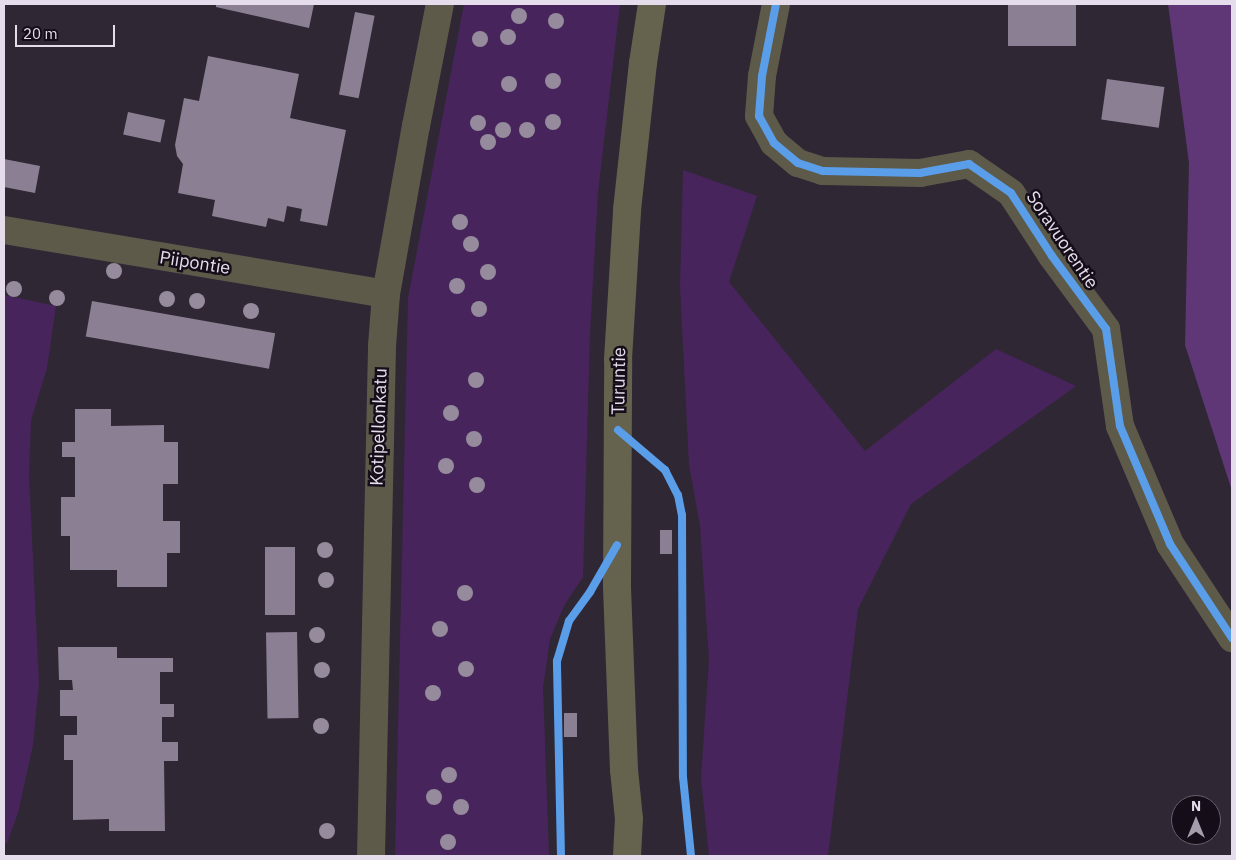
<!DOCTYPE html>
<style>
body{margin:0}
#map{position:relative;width:1236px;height:860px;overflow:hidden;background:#2f2734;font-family:"IBM Plex Sans",sans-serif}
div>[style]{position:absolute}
.green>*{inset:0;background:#48245c}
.forest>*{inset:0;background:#5f3776}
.building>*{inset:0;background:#8b8093;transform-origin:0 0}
.minor>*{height:28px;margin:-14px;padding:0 14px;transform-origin:14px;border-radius:14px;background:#5d5a4a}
.major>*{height:28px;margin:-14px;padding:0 14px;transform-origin:14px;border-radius:14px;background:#65624e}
.cycleway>*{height:8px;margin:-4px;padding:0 4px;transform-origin:4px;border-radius:4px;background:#5a9eea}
.trees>*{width:16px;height:16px;margin:-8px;border-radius:50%;background:#958b9c}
span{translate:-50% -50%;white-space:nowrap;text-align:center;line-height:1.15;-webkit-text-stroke:5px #150e19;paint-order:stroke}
.street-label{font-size:18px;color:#e5dcec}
.frame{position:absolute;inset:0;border:5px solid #e5dcec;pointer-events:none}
.north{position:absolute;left:1171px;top:795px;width:50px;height:50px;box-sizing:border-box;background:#150e19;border:1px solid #68606d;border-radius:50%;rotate:0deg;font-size:14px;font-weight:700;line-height:20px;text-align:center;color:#e5dcec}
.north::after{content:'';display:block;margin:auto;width:18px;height:22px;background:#a59dac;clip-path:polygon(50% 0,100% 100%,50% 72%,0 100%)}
.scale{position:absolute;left:15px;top:25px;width:100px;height:22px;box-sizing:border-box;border:2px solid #e5dcec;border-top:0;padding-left:6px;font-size:15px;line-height:18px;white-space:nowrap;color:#e5dcec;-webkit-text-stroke:4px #150e19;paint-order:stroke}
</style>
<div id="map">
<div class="green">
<i style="clip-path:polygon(464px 4px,620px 4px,598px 193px,590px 333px,583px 577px,565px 604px,550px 639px,543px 688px,549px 856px,395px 856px,408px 298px)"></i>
<i style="clip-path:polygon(683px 170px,757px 196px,729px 282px,865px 451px,996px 349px,1076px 386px,911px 504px,858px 609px,828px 856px,709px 856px,701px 778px,709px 659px,700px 526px,689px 465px,680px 287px)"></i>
<i style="clip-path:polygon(4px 295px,56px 306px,47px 368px,31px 420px,29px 476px,39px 682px,33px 745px,18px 813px,7px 843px,4px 844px)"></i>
</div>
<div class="forest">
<i style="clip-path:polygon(1168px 4px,1232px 4px,1232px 491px,1185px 345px,1189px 163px)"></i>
</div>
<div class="building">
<i style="clip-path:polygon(216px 4px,314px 4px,309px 28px,216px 7px)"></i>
<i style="left:1008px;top:4px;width:68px;height:42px"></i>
<i style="left:355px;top:12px;width:20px;height:84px;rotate:11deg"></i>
<i style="clip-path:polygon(208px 56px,299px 74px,290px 118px,346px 130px,327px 226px,300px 221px,302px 209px,287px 206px,284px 222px,268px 218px,266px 227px,212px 216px,215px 200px,178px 193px,183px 164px,177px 156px,175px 145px,184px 98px,199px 101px)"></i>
<i style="left:1107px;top:79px;width:58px;height:41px;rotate:8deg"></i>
<i style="left:128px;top:112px;width:38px;height:23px;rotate:12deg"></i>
<i style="clip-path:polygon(4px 159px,40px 166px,35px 193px,4px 187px)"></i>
<i style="left:92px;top:301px;width:186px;height:36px;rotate:10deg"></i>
<i style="clip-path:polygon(75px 409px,111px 409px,111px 426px,164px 425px,164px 442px,178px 442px,178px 484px,163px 484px,163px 521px,180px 521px,180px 553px,167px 553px,167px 587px,117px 587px,117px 570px,70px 570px,70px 536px,61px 536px,61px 497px,75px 497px,75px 457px,62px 457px,62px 442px,75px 442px)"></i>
<i style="left:660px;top:530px;width:12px;height:24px"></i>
<i style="left:265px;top:547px;width:30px;height:68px"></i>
<i style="left:297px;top:632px;width:86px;height:31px;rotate:89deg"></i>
<i style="clip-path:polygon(58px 647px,117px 647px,117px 658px,173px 658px,173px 672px,160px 672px,160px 704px,174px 704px,174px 717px,162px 717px,162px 742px,178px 742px,178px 761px,164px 761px,165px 831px,109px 831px,109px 819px,73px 820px,73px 760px,64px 760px,64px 735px,77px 735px,77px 716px,60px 716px,60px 690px,73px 690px,72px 680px,59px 680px)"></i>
<i style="left:577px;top:713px;width:24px;height:13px;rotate:90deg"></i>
</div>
<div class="minor">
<i style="left:776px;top:4px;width:73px;rotate:101deg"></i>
<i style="left:762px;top:76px;width:40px;rotate:94.3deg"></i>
<i style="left:759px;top:116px;width:31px;rotate:61deg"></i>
<i style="left:774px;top:143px;width:31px;rotate:40deg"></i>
<i style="left:798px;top:163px;width:26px;rotate:18deg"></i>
<i style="left:823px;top:171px;width:97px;rotate:1.2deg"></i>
<i style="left:920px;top:173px;width:50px;rotate:-10.4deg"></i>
<i style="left:969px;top:164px;width:51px;rotate:34.6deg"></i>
<i style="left:1011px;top:193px;width:75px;rotate:56.9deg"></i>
<i style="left:1052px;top:256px;width:91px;rotate:53.5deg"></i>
<i style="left:1106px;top:329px;width:98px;rotate:81.8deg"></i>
<i style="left:1120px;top:426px;width:128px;rotate:67deg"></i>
<i style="left:1170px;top:544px;width:113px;rotate:56.6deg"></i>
<i style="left:4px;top:230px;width:387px;rotate:9.5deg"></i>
<i style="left:371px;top:856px;width:510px;rotate:-88.76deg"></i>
<i style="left:382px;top:346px;width:52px;rotate:-85.6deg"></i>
<i style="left:386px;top:294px;width:171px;rotate:-79.9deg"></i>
<i style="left:416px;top:126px;width:124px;rotate:-78.9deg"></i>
</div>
<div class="major">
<i style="left:627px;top:856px;width:37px;rotate:-87deg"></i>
<i style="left:629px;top:819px;width:49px;rotate:-95.8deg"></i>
<i style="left:624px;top:770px;width:184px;rotate:-92.2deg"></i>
<i style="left:617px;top:586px;width:227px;rotate:-89.7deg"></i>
<i style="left:618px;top:359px;width:149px;rotate:-86.5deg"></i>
<i style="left:627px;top:210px;width:148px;rotate:-83.8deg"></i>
<i style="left:643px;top:63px;width:60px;rotate:-81.3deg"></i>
</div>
<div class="cycleway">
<i style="left:776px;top:4px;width:73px;rotate:101deg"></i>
<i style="left:762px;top:76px;width:40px;rotate:94.3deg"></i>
<i style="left:759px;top:116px;width:31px;rotate:61deg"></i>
<i style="left:774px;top:143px;width:31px;rotate:40deg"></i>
<i style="left:798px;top:163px;width:26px;rotate:18deg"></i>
<i style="left:823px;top:171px;width:97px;rotate:1.2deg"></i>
<i style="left:920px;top:173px;width:50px;rotate:-10.4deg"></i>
<i style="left:969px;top:164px;width:51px;rotate:34.6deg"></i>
<i style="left:1011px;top:193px;width:75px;rotate:56.9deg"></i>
<i style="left:1052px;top:256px;width:91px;rotate:53.5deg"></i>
<i style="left:1106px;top:329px;width:98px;rotate:81.8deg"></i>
<i style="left:1120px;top:426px;width:128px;rotate:67deg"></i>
<i style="left:1170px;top:544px;width:113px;rotate:56.6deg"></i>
<i style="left:618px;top:430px;width:62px;rotate:40.4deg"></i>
<i style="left:665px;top:470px;width:28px;rotate:63deg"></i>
<i style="left:678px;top:495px;width:20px;rotate:79deg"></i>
<i style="left:682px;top:515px;width:262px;rotate:89.8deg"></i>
<i style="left:683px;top:777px;width:79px;rotate:84.2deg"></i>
<i style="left:561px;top:856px;width:195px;rotate:-91.2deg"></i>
<i style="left:557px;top:661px;width:42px;rotate:-73.3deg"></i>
<i style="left:569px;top:621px;width:36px;rotate:-54deg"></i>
<i style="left:590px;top:592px;width:54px;rotate:-60.1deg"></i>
</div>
<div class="trees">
<i style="left:519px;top:16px"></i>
<i style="left:556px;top:21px"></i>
<i style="left:508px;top:37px"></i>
<i style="left:480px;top:39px"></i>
<i style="left:553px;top:81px"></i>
<i style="left:509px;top:84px"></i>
<i style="left:553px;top:122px"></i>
<i style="left:478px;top:123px"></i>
<i style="left:503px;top:130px"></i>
<i style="left:527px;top:130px"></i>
<i style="left:488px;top:142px"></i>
<i style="left:460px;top:222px"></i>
<i style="left:471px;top:244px"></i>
<i style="left:114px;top:271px"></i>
<i style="left:488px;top:272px"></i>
<i style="left:457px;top:286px"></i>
<i style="left:14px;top:289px"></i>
<i style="left:57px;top:298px"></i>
<i style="left:167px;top:299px"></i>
<i style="left:197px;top:301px"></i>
<i style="left:479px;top:309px"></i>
<i style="left:251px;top:311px"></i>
<i style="left:476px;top:380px"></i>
<i style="left:451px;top:413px"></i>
<i style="left:474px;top:439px"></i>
<i style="left:446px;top:466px"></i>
<i style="left:477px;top:485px"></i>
<i style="left:325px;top:550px"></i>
<i style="left:326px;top:580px"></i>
<i style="left:465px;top:593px"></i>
<i style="left:440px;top:629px"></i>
<i style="left:317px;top:635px"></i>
<i style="left:466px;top:669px"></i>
<i style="left:322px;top:670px"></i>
<i style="left:433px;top:693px"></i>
<i style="left:321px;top:726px"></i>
<i style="left:449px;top:775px"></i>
<i style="left:434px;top:797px"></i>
<i style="left:461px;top:807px"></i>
<i style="left:327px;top:831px"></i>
<i style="left:448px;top:842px"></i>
</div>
<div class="street-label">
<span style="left:1062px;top:240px;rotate:56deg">Soravuorentie</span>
<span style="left:195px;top:263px;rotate:9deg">Piipontie</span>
<span style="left:619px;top:381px;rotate:-89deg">Turuntie</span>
<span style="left:379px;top:427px;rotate:-88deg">Kotipellonkatu</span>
</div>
<div class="frame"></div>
<div class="north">N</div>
<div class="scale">20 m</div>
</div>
